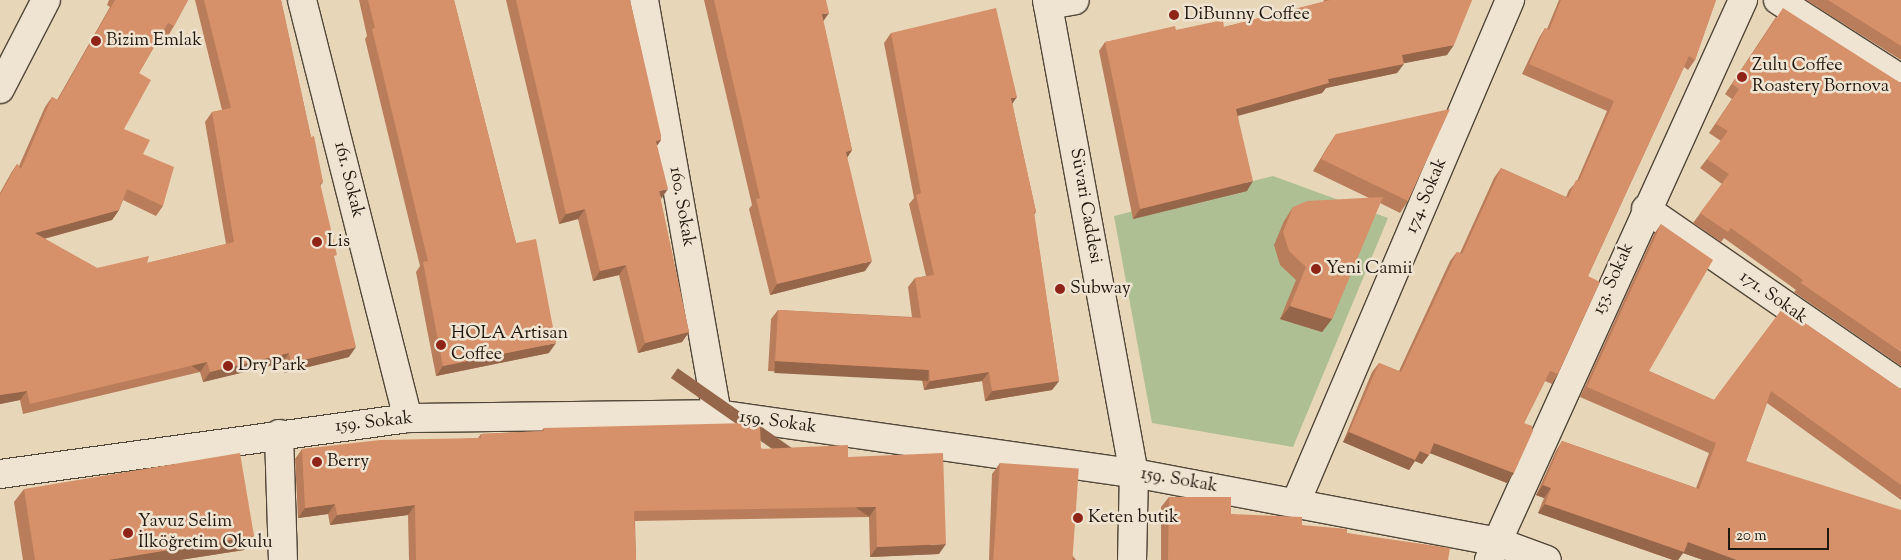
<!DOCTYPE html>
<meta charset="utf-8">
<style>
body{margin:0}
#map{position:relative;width:1901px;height:560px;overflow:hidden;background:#e7d6b8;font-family:"Sorts Mill Goudy",serif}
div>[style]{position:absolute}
.green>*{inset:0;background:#afbf94}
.roads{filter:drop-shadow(1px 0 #52483a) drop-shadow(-1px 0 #52483a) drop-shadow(0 1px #52483a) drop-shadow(0 -1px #52483a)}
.minor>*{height:28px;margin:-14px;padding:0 14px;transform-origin:14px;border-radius:14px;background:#efe4d1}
.tertiary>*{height:28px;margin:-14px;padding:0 14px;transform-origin:14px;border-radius:14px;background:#efe4d1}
.wall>*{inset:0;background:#b97d5b}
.shaded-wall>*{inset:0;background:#96664a;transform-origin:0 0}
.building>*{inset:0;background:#d7916a;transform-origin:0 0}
.dots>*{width:14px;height:14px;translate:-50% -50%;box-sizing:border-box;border:2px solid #efe4d1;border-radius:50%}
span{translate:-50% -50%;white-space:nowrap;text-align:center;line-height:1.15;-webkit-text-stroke:5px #efe4d1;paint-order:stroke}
.poi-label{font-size:18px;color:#211810}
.left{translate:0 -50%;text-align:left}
.street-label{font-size:18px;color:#211810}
.scale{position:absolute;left:1728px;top:528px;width:101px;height:22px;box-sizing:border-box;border:2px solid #211810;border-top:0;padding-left:6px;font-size:15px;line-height:18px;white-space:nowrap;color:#211810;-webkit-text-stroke:4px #efe4d1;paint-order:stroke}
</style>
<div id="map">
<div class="green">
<i style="clip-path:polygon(1273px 176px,1388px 218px,1293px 447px,1152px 423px,1114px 216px)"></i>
</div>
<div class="roads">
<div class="minor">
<i style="left:302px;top:0;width:431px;rotate:75.8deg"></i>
<i style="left:644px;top:0;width:420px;rotate:80deg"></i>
<i style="left:1778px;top:0;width:146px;rotate:32.7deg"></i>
<i style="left:1048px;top:5px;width:27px;rotate:-10deg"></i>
<i style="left:0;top:89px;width:100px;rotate:-62.7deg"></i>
<i style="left:1646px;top:209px;width:310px;rotate:34.6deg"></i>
<i style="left:279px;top:434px;width:126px;rotate:88.2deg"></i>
<i style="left:0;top:474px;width:412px;rotate:-7.8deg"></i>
<i style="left:408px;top:418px;width:309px;rotate:-0.7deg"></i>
<i style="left:717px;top:414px;width:421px;rotate:8.1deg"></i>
<i style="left:1134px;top:473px;width:367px;rotate:10.7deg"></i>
<i style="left:1495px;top:541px;width:55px;rotate:20.1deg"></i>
<i style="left:1296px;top:502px;width:546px;rotate:-66.91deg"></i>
<i style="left:1489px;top:560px;width:615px;rotate:-65.6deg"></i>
</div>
<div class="tertiary">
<i style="left:1047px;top:0;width:481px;rotate:79.6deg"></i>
<i style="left:1134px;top:473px;width:87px;rotate:91.3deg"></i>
</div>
</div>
<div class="wall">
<i style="clip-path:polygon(109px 0,188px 0,174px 26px,168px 36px,162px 33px,139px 73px,124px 129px,143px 154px,163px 206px,156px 216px,123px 200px,119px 210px,112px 220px,44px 239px,97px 268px,147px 263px,226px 244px,205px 122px,212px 112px,222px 110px,195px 0,281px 0,311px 137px,323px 182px,320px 186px,334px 259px,349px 357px,284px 373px,282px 363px,203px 382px,200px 372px,23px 414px,20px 400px,0 404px,0 193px,11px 173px,17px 164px,19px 166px,45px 107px,52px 97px,57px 100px,110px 7px,107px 5px)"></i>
<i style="clip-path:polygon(359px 0,454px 0,516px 243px,549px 353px,436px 376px,416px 272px,420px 266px,365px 39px,367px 36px)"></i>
<i style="clip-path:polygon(506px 0,630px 0,661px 140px,657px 146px,660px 199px,689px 332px,682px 342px,638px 353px,619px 275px,593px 281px,578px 219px,559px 224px)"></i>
<i style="clip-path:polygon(704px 0,826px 0,823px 21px,852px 150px,847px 158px,865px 271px,770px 295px,749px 209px,752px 205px)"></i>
<i style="clip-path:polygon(1324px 0,1472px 0,1447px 55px,1404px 63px,1397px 73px,1326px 88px,1322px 93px,1238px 116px,1247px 191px,1133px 219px,1099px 51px,1105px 42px,1176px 30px,1224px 27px,1323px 2px)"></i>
<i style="clip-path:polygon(1559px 0,1716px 0,1695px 60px,1688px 70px,1684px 67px,1588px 276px,1558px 374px,1552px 384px,1545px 381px,1524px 423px,1507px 483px,1430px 453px,1422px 464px,1415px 461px,1409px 470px,1343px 442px,1372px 372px,1379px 363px,1399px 371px,1450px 261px,1457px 252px,1460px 253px,1494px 178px,1501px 168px,1566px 197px,1569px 190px,1577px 181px,1607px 111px,1522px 74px,1539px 38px,1545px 28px,1547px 29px)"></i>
<i style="clip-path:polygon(1806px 0,1901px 0,1901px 60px)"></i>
<i style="clip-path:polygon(1776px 17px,1899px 82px,1901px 82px,1901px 366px,1794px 292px,1796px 290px,1724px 238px,1721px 242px,1693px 223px,1722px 184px,1700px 168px,1721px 141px,1709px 133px,1732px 99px,1725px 94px)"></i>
<i style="clip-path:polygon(891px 33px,1012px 103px,1036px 212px,1034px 215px,1059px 381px,1052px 390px,985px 401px,982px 381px,924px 390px,922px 380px,768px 371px,771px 319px,778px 310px,912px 317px,908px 287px,915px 278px,926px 276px,909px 204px,914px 198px,884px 43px)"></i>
<i style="clip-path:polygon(1336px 134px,1408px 201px,1400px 213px,1380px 203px,1332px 319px,1322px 332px,1280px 319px,1296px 280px,1280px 265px,1274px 245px,1284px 221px,1293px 207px,1369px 198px,1313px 171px,1328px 146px)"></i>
<i style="clip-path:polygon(1661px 224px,1649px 371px,1714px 400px,1783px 308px,1899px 388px,1901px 388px,1901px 500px,1767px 403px,1746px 461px,1901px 560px,1703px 560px,1683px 553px,1678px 560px,1673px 560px,1538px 513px,1544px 498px,1536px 495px,1556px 451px,1562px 441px,1696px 488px,1709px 453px,1580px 397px,1654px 234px)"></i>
<i style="clip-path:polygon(544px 428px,848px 457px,939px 554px,870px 557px,869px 517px,635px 521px,636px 560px,409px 560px,408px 515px,330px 525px,328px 514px,298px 518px,295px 459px,302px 449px,478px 438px,481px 434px,541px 431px)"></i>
<i style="clip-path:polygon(1000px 463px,1076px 560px,989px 560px,992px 474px)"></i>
<i style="clip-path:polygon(24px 489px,254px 536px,244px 550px,180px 560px,23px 560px,14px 502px)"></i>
<i style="clip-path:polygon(1169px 497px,1231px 514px,1347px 533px,1448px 560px,1161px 560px,1161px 507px)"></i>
</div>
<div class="shaded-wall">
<i style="clip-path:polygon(829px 13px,822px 23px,822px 14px)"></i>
<i style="clip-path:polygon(1454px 45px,1447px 55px,1395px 65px,1402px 55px)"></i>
<i style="clip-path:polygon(1404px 64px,1397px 73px,1326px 88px,1322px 93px,1229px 118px,1236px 109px,1328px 79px)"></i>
<i style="clip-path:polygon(1017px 97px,1010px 107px,1011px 98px)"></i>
<i style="clip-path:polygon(661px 140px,654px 149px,656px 141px)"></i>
<i style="clip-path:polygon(852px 150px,845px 161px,846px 152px)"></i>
<i style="clip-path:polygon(1253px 181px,1247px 191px,1133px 219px,1140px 209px)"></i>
<i style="clip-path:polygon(668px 189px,661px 199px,659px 191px)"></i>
<i style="clip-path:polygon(585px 209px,578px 219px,559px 224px,566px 214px)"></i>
<i style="clip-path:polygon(119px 210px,112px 220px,28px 243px,35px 233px)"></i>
<i style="clip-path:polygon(872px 261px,865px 271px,770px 295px,777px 284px)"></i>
<i style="clip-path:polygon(626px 265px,619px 275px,593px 281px,600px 271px)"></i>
<i style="clip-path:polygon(1290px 306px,1332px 319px,1322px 332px,1280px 319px)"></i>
<i style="clip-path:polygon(689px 332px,682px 342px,638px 353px,645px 343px)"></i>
<i style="clip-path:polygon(556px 343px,549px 353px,436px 376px,443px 366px)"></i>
<i style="clip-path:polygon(356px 347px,349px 357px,284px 373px,291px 363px)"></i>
<i style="clip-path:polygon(289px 353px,282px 363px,203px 382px,210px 372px)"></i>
<i style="left:775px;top:361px;width:154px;height:12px;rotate:3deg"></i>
<i style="left:207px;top:362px;width:12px;height:182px;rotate:125deg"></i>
<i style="clip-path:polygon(989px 372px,982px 381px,924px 390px,930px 381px)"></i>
<i style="clip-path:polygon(1059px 381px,1052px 390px,985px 401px,992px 391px)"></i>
<i style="clip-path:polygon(27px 391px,20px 400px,0 404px,0 395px)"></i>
<i style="clip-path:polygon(1349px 432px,1420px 451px,1429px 455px,1422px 464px,1415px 461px,1409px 470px,1343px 442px)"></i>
<i style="clip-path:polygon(1434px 443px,1514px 473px,1507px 483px,1427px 452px)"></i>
<i style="clip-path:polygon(1543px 485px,1551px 488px,1544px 498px,1536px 495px)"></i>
<i style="clip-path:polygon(335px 504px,328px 514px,298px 518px,305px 508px)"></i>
<i style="clip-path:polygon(1545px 504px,1688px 542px,1737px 560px,1703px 560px,1683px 553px,1678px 560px,1673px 560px,1538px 513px)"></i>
<i style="clip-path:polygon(415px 505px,408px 515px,330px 525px,337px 515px)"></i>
<i style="left:876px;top:507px;width:12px;height:242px;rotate:125deg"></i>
<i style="clip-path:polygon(254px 536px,244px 550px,180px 560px,108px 560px)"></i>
<i style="clip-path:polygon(946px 544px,939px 554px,870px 557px,877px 547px)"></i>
</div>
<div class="building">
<i style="clip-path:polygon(115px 0,188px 0,174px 26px,168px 23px,139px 73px,151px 80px,124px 129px,150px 140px,143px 154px,174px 167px,163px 206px,127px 189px,119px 210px,35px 233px,97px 268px,149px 256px,147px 263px,234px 242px,212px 112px,231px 108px,204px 0,281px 0,311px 137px,314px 136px,323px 182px,320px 183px,337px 255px,334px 256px,356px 347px,291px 363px,289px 353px,210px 372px,207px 362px,30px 404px,27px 391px,0 395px,0 195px,17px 164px,21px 169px,52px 97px,58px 100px)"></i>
<i style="clip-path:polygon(368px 0,454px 0,516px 243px,536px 239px,556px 343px,443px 366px,423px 262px,428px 261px,372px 29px,375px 28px)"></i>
<i style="clip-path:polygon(516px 0,630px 0,661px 135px,661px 140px,656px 141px,668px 189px,659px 191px,689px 332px,645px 343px,626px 265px,600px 271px,585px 209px,566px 214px)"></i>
<i style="clip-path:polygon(714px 0,826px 0,829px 13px,822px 14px,852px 150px,846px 152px,872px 261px,777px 284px,756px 199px,760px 198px)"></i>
<i style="clip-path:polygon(1330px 0,1472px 0,1454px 45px,1402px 55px,1404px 64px,1328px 79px,1329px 83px,1236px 109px,1253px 181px,1140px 209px,1105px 42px,1175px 26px,1176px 30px,1223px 20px,1224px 27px)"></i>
<i style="clip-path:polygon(1561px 0,1716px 0,1695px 60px,1689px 56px,1588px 276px,1600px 282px,1558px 374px,1550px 371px,1524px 423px,1532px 426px,1533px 431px,1514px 473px,1434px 443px,1429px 455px,1420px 451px,1415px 460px,1349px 432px,1379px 363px,1401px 372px,1457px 252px,1462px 254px,1501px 168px,1568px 198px,1576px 180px,1579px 181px,1614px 101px,1529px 64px,1545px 28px,1549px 30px)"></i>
<i style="clip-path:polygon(1828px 0,1901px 0,1901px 46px)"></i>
<i style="clip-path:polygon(996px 8px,1017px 97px,1011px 98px,1036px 212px,1034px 212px,1059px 381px,992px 391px,989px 372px,930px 381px,929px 370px,775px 361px,778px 310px,921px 318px,915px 278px,934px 275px,916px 195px,921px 193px,891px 33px)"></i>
<i style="clip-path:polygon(1783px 8px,1899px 82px,1901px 82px,1901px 352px,1801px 283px,1803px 280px,1731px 228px,1728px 232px,1700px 213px,1729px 174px,1707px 159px,1728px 131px,1716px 124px,1739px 89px,1732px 84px)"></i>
<i style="clip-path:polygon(1450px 109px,1408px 201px,1321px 159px,1336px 134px)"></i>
<i style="clip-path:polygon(1383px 197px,1332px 319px,1290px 306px,1306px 267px,1289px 251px,1283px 232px,1293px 207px,1307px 201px)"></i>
<i style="clip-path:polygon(1661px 224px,1713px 260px,1649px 371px,1714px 400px,1783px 308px,1899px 388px,1901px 388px,1901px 485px,1771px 391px,1746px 461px,1901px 510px,1901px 560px,1737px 560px,1688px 542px,1684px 552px,1545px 504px,1551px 488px,1543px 485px,1562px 441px,1699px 489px,1716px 443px,1587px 387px)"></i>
<i style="clip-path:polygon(747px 423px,760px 425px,761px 449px,848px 445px,848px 457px,943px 453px,946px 544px,877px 547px,876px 507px,634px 511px,636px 560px,416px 560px,415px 505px,337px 515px,335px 504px,305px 508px,302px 449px,380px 440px,481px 438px,481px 434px,544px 431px,544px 428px)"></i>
<i style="clip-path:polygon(240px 453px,254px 536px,108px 560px,35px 560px,24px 489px)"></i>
<i style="left:1000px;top:463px;width:79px;height:97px;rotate:4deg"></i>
<i style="clip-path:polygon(1169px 497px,1231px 497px,1231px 514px,1302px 517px,1302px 525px,1347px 529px,1347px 533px,1450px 548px,1448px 560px,1168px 560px)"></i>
</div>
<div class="dots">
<i style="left:1174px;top:15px;background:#8f2418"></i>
<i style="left:96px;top:41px;background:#8f2418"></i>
<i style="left:1742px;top:77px;background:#8f2418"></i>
<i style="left:317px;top:242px;background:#8f2418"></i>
<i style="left:1316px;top:269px;background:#8f2418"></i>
<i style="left:1060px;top:289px;background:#8f2418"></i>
<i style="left:441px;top:345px;background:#8f2418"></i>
<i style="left:228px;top:366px;background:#8f2418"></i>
<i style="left:317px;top:462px;background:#8f2418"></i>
<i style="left:1078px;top:518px;background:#8f2418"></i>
<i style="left:128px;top:533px;background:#8f2418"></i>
</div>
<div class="poi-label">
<span class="left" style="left:1184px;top:15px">DiBunny Coffee</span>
<span class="left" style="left:106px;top:41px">Bizim Emlak</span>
<span class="left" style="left:1752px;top:77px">Zulu Coffee<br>Roastery Bornova</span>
<span class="left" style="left:327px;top:242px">Lis</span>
<span class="left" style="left:1326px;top:269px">Yeni Camii</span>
<span class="left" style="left:1070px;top:289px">Subway</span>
<span class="left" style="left:451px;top:345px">HOLA Artisan<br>Coffee</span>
<span class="left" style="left:238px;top:366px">Dry Park</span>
<span class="left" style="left:327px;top:462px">Berry</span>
<span class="left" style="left:1088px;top:518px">Keten butik</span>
<span class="left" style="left:138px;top:533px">Yavuz Selim<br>İlköğretim Okulu</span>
</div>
<div class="street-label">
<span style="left:348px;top:180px;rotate:76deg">161. Sokak</span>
<span style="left:1427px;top:196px;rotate:-67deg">174. Sokak</span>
<span style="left:1085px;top:206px;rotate:80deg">Süvari Caddesi</span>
<span style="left:681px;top:207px;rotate:80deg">160. Sokak</span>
<span style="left:1614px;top:279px;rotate:-66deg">153. Sokak</span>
<span style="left:1773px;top:298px;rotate:35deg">171. Sokak</span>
<span style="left:374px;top:423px;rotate:-6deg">159. Sokak</span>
<span style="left:778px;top:423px;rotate:8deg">159. Sokak</span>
<span style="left:1179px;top:481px;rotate:10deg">159. Sokak</span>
</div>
<div class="scale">20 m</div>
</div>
